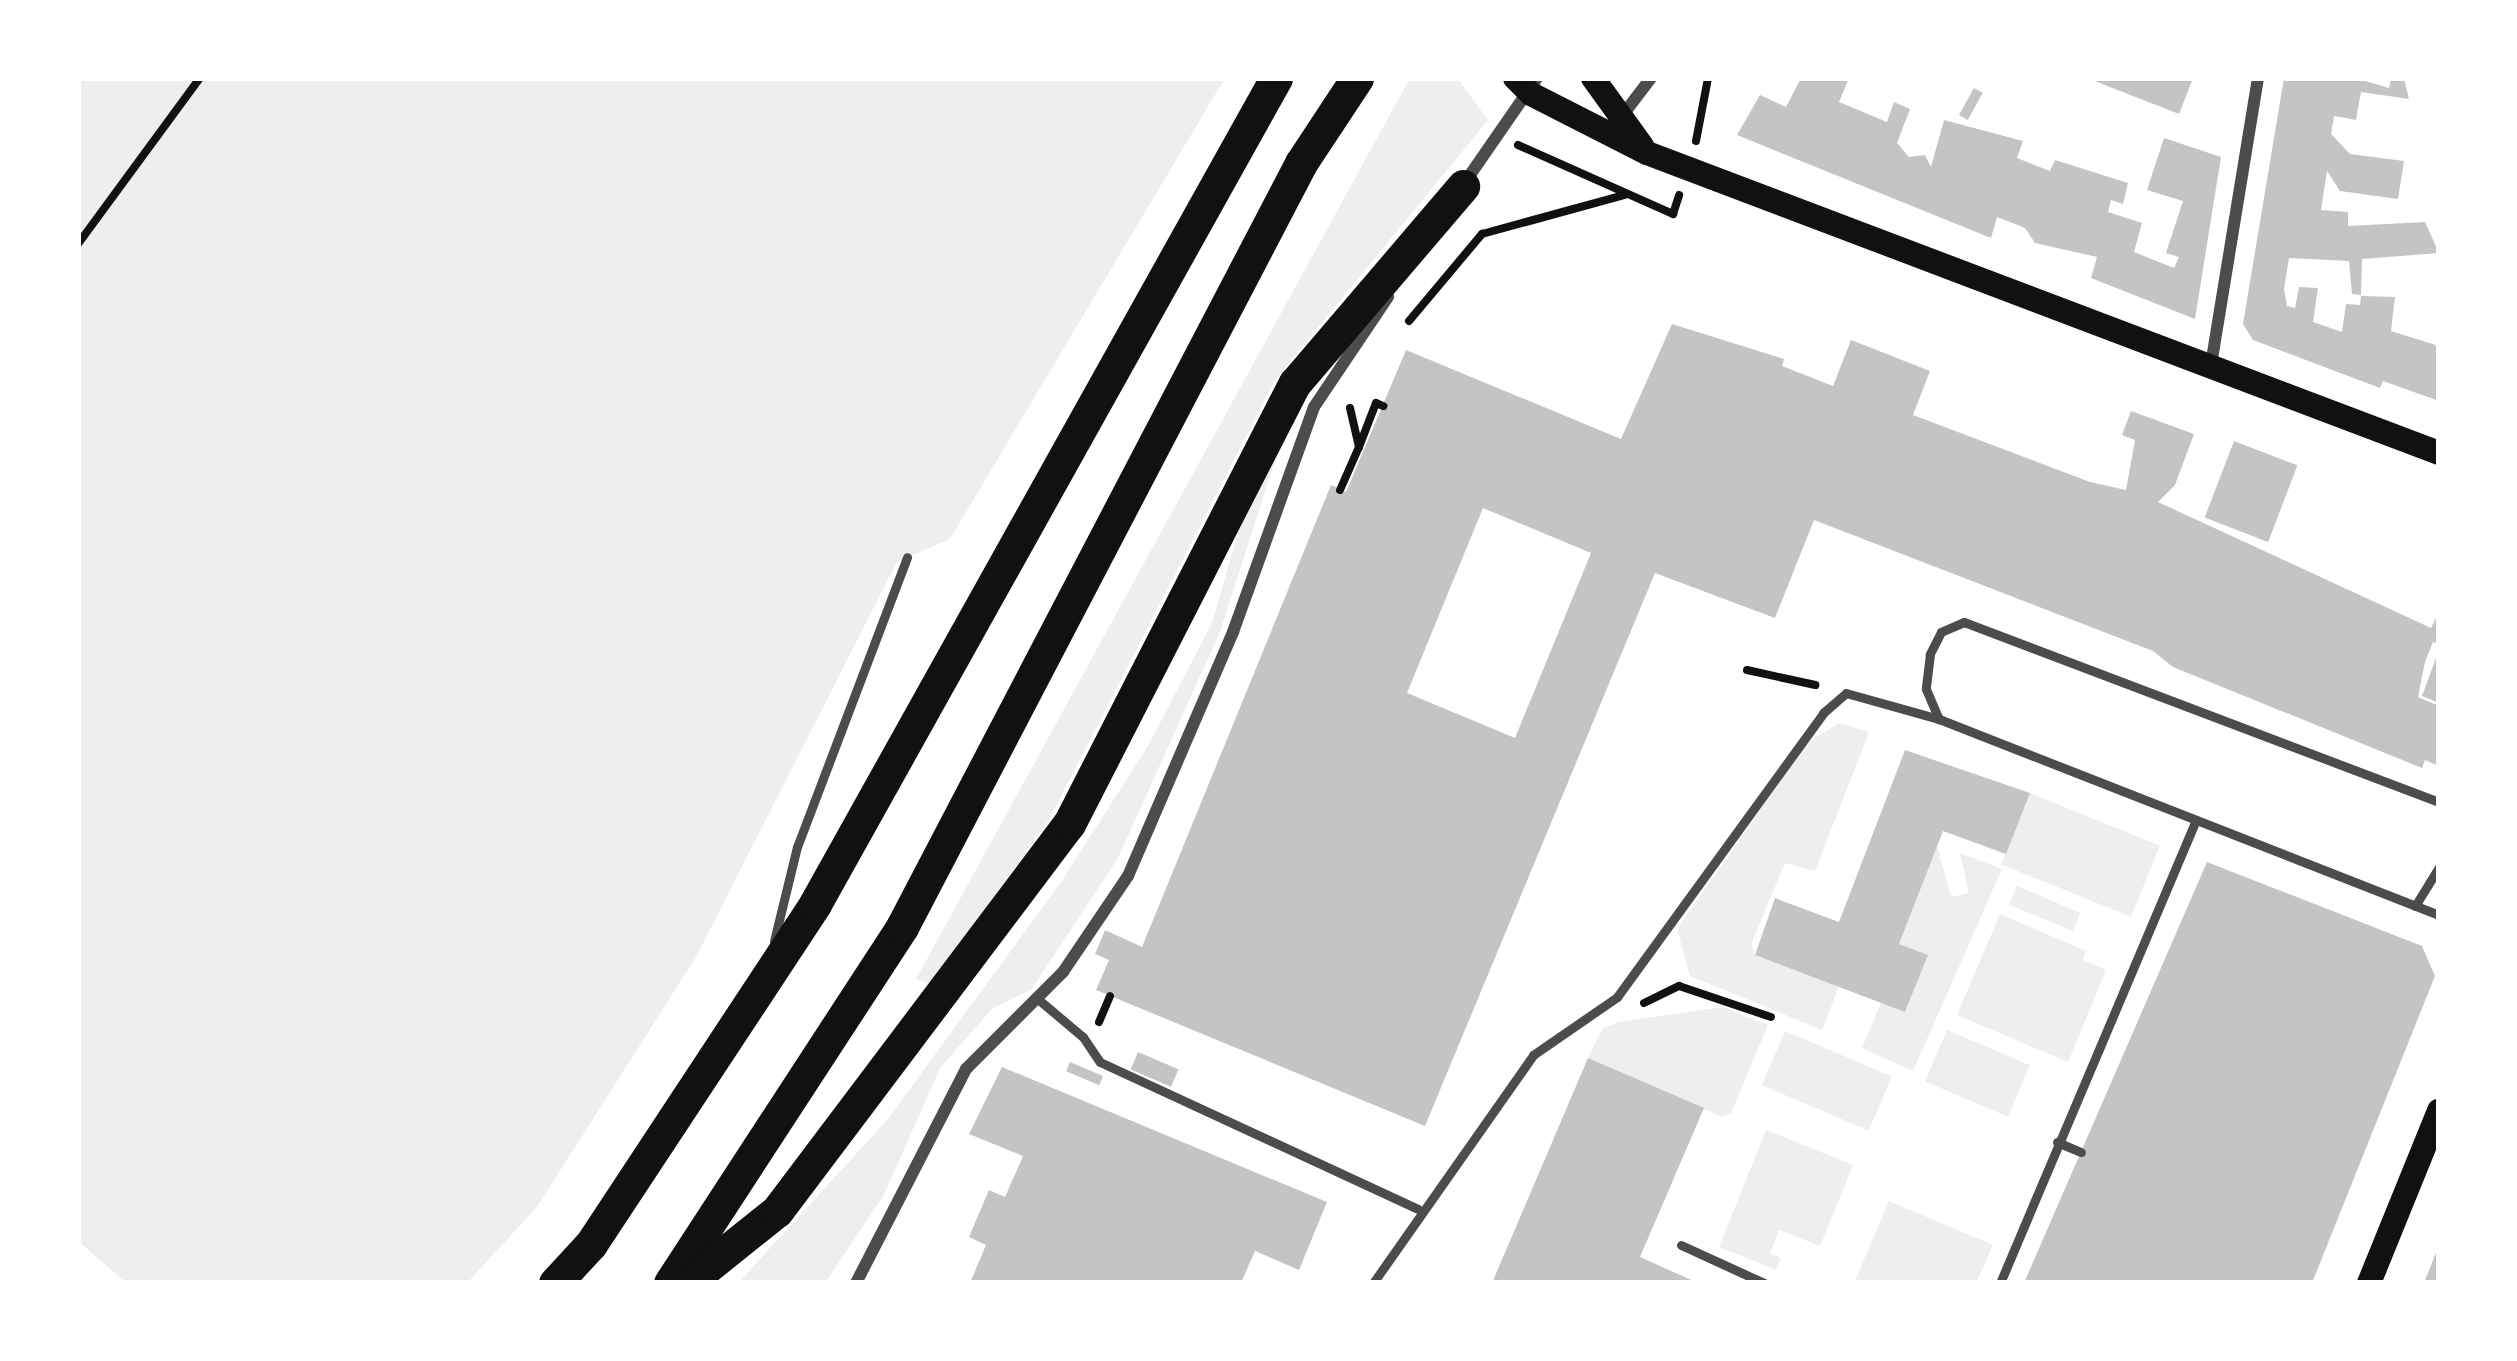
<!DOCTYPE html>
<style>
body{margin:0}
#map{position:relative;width:2517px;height:1361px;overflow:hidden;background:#fff;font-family:Signika,sans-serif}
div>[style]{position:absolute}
.green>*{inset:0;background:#eee;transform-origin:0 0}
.building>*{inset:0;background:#c4c4c4;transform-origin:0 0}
.path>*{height:8px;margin:-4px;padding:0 4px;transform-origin:4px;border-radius:4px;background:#111}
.service>*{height:9px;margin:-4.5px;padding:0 4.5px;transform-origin:4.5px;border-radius:4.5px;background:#4c4c4c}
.minor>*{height:12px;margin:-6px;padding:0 6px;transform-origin:6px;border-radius:6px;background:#4c4c4c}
.secondary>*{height:24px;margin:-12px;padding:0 12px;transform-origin:12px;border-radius:12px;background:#111}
.motorway>*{height:33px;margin:-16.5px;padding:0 16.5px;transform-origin:16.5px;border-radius:16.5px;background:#111}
span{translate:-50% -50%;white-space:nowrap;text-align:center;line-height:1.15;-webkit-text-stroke:12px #fff;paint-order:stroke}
.frame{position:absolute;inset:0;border:81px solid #fff;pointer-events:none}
</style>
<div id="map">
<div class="green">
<i style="clip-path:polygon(78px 78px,1225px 78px,950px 539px,897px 562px,696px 957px,537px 1207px,467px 1283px,126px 1283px,78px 1241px)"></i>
<i style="clip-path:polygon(1410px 78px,1457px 78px,1488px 120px,1275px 380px,1049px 820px,931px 985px,916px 979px)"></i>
<i style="clip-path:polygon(1288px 420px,1220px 632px,1118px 858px,1031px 990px,993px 1008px,940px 1068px,884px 1195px,825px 1283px,738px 1283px,888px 1119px,1061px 882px,1148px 746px,1212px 623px,1248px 499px)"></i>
<i style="clip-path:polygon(1839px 723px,1869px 732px,1815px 871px,1785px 863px,1751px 944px,1755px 955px,1839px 986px,1822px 1030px,1690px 976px,1677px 929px,1807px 743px)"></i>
<i style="left:2030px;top:793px;width:140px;height:77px;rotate:22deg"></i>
<i style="clip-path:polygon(1937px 845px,1951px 897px,1969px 893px,1960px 853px,2002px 869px,1913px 1071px,1862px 1048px,1881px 1003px,1906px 1011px,1927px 956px,1899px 944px)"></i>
<i style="left:2017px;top:886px;width:69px;height:20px;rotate:23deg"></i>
<i style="clip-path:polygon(2000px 914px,2086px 951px,2083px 960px,2106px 970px,2068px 1062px,1957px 1015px)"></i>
<i style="clip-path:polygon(1723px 1007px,1768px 1025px,1731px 1113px,1722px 1117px,1588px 1058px,1602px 1029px,1618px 1022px)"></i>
<i style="left:1947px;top:1030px;width:90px;height:56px;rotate:23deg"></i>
<i style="left:1785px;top:1031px;width:116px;height:59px;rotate:23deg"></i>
<i style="clip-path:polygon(1766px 1130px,1853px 1165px,1820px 1246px,1779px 1230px,1770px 1253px,1781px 1258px,1776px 1270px,1719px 1247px)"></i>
<i style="clip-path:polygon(1889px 1201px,1993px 1245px,1976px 1283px,1854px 1283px)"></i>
</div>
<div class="building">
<i style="clip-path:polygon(1801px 78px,1849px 78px,1839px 102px,1887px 122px,1894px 102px,1910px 109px,1897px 143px,1909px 157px,1925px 155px,1931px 167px,1944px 120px,2023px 141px,2017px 158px,2050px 171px,2055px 160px,2128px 183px,2123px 204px,2111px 200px,2108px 212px,2142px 223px,2134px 252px,2174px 268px,2179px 257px,2166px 253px,2183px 201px,2147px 190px,2164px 138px,2221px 157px,2195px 319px,2091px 278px,2097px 257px,2035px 243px,2025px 228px,1997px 217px,1991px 238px,1737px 135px,1760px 95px,1786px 107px)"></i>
<i style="clip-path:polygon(2087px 78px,2193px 78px,2179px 114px)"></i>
<i style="clip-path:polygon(2284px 78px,2355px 78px,2389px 88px,2391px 78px,2404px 78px,2409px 99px,2361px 92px,2356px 120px,2334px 116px,2331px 134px,2350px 154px,2404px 161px,2398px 199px,2340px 191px,2327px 171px,2321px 210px,2348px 212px,2348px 226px,2425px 222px,2439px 253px,2362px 259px,2361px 295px,2352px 294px,2349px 261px,2289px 258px,2284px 289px,2287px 306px,2295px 308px,2299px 287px,2318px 288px,2313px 322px,2342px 332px,2346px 304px,2360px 305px,2361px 296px,2395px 297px,2391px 331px,2439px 346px,2439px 401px,2383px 381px,2380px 388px,2253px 340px,2243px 324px)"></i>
<i style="left:1974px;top:88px;width:10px;height:31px;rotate:29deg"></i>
<i style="clip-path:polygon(evenodd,1672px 324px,1784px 359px,1782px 366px,1833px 386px,1851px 340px,1930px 371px,1913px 415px,2090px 482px,2126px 490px,2135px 440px,2122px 435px,2131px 411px,2194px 434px,2175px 485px,2158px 502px,2431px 628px,2439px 612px,2439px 644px,2433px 642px,2425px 662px,2418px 697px,2439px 706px,2439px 766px,2425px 760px,2422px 768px,2173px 667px,2153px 651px,1814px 520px,1775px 618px,1655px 573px,1425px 1126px,1096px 990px,1109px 960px,1095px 954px,1105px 930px,1142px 947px,1331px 485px,1346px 492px,1406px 350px,1621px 439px,1672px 324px,1483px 508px,1591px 553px,1515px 738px,1407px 693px,1483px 508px)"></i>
<i style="left:2234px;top:441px;width:68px;height:82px;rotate:21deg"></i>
<i style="clip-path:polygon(2439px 650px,2439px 703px,2422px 696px)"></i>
<i style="clip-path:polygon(1905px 750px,2030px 793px,2006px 854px,1943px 831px,1899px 944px,1928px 955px,1905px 1012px,1755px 955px,1775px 898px,1839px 922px)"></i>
<i style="clip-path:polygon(2207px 862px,2422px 946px,2435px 976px,2312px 1283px,2024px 1283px)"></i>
<i style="left:1138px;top:1052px;width:44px;height:19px;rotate:23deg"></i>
<i style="clip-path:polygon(1588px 1058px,1704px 1108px,1640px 1257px,1698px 1283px,1492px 1283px)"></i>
<i style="left:1070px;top:1062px;width:36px;height:10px;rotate:23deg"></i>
<i style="clip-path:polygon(1002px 1067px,1327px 1202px,1299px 1270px,1255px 1251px,1241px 1283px,970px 1283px,986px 1245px,969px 1237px,989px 1190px,1005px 1197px,1023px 1156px,969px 1134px)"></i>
<i style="clip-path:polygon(2439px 1245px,2439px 1283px,2424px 1283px)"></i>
</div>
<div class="path">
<i style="left:1696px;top:141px;width:64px;rotate:-79.2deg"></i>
<i style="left:1518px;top:145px;width:170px;rotate:24deg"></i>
<i style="left:1673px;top:214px;width:20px;rotate:-72deg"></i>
<i style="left:78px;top:244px;width:206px;rotate:-53.7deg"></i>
<i style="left:1409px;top:321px;width:114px;rotate:-50deg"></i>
<i style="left:1482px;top:234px;width:148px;rotate:-15.3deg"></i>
<i style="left:1350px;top:408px;width:40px;rotate:77deg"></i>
<i style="left:1359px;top:447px;width:47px;rotate:-68.9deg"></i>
<i style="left:1376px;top:403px;width:8px;rotate:23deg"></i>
<i style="left:1340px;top:490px;width:47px;rotate:-66.2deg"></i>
<i style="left:1747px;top:670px;width:70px;rotate:12.4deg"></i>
<i style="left:1679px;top:986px;width:97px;rotate:18.6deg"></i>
<i style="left:1644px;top:1003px;width:39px;rotate:-26deg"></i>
<i style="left:1099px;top:1022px;width:28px;rotate:-67deg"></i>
</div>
<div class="service">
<i style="left:2439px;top:802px;width:508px;rotate:-159.25deg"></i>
<i style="left:1964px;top:622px;width:25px;rotate:157deg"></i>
<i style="left:1941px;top:632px;width:25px;rotate:117deg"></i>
<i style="left:1930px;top:654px;width:35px;rotate:97deg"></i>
<i style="left:1926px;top:689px;width:33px;rotate:67deg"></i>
<i style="left:1939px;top:719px;width:537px;rotate:21.41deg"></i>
<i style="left:2415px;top:906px;width:46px;rotate:-58.4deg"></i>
<i style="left:774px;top:941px;width:97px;rotate:-76.3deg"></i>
<i style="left:797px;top:847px;width:310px;rotate:-69.2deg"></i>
<i style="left:1039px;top:1000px;width:57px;rotate:40.1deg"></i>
<i style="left:1083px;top:1037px;width:30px;rotate:56deg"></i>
<i style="left:1100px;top:1062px;width:350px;rotate:24.8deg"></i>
<i style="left:2057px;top:1142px;width:26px;rotate:23deg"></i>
<i style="left:1681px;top:1245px;width:91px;rotate:24.6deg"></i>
<i style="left:1373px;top:1283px;width:279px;rotate:-54.9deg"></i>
<i style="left:1533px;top:1055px;width:102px;rotate:-34.6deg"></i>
<i style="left:1617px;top:997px;width:351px;rotate:-54deg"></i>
<i style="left:1823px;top:713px;width:30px;rotate:-41deg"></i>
<i style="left:1846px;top:693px;width:97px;rotate:15.6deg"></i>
<i style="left:2000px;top:1283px;width:503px;rotate:-67.06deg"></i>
</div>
<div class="minor">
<i style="left:1622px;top:116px;width:48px;rotate:-52.7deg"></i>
<i style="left:1463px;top:185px;width:130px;rotate:-55.3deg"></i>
<i style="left:2211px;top:365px;width:291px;rotate:-80.7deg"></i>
<i style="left:856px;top:1283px;width:241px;rotate:-62.8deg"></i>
<i style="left:966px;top:1069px;width:137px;rotate:-45deg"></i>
<i style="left:1063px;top:972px;width:116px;rotate:-55.9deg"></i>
<i style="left:1128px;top:876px;width:266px;rotate:-66.7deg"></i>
<i style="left:1233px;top:632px;width:239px;rotate:-70.2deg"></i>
<i style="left:1314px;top:407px;width:133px;rotate:-56.1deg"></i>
</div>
<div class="secondary">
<i style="left:1515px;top:78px;width:23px;rotate:45deg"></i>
<i style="left:1531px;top:94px;width:130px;rotate:27deg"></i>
<i style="left:1647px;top:153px;width:847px;rotate:20.75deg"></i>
<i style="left:1593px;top:78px;width:84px;rotate:54.2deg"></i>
<i style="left:2369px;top:1283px;width:186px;rotate:-67.9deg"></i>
</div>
<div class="motorway">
<i style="left:555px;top:1283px;width:53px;rotate:-47.3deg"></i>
<i style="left:591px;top:1244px;width:407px;rotate:-56.6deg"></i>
<i style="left:815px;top:904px;width:946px;rotate:-60.83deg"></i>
<i style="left:670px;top:1283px;width:425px;rotate:-56.9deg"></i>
<i style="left:902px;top:927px;width:862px;rotate:-62.42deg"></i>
<i style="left:1301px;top:163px;width:102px;rotate:-56.6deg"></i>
<i style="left:687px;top:1283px;width:115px;rotate:-38.7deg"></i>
<i style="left:777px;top:1211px;width:485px;rotate:-53deg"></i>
<i style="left:1069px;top:824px;width:496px;rotate:-62.9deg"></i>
<i style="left:1295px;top:383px;width:259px;rotate:-49.5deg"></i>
</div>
<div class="frame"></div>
</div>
